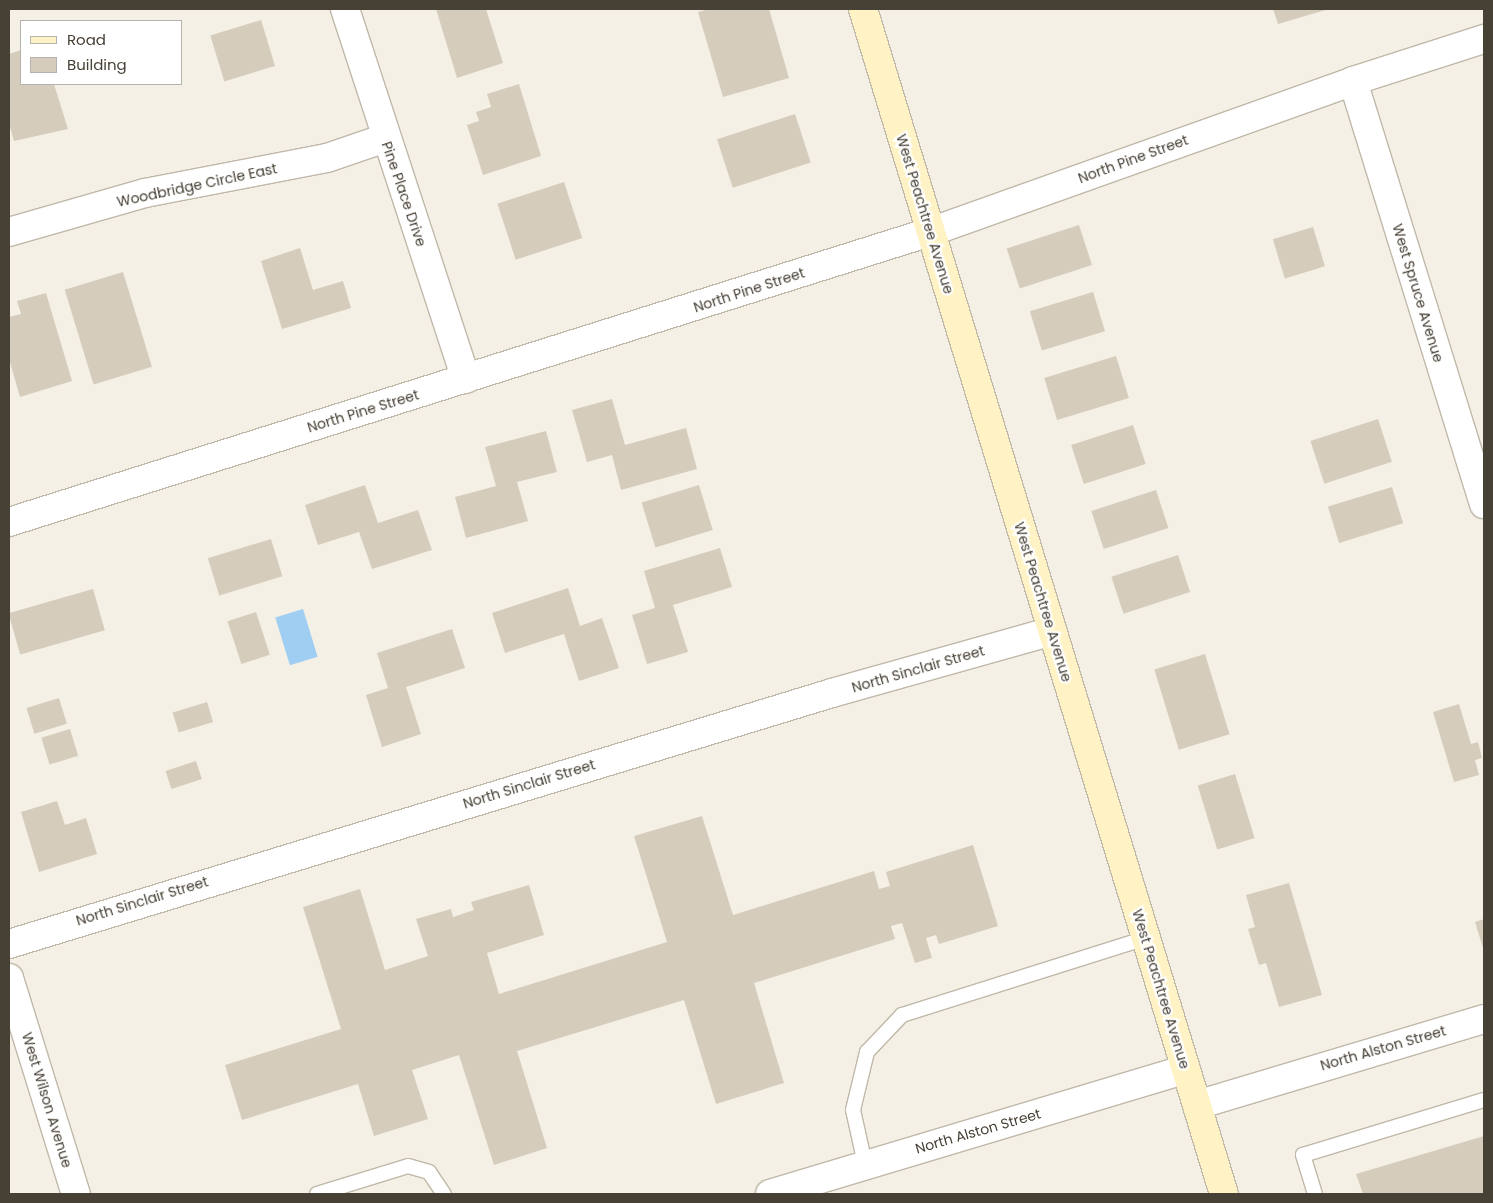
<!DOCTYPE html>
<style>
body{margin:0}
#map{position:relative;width:1493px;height:1203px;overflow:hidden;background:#f4f0e6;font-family:Poppins,sans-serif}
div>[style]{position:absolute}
.water>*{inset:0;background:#a0cef3;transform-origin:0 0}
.building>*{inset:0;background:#d6ccbb;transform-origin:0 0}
.roads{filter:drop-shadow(1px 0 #c0b8a8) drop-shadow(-1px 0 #c0b8a8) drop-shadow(0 1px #c0b8a8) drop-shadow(0 -1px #c0b8a8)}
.lane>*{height:14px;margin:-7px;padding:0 7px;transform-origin:7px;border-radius:7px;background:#fff}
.street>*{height:28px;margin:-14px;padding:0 14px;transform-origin:14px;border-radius:14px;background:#fff}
.secondary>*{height:28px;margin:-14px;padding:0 14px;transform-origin:14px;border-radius:14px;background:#fff3c5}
span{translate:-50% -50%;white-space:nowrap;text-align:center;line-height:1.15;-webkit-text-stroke:4.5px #fff;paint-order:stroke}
.street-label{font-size:14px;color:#474035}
.frame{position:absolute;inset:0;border:10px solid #474035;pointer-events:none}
.legend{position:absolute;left:20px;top:20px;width:162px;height:65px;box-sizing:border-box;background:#fff;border:1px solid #b5b3ae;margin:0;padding:6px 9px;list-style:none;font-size:15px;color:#474035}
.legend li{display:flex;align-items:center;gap:10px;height:25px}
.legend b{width:25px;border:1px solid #b5b3ae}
</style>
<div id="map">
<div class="water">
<i style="left:303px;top:609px;width:50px;height:29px;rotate:73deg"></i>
</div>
<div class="building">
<i style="clip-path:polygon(436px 9px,486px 9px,503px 63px,457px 78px)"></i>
<i style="clip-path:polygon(709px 9px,769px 9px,789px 78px,723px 97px,698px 12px)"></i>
<i style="clip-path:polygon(1273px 9px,1329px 9px,1278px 24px)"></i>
<i style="left:261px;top:20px;width:48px;height:53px;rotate:73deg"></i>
<i style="clip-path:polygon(21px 50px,21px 84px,54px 84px,68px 129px,14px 141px,9px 124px,9px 54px)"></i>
<i style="clip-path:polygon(519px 84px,541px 156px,483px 175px,467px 125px,479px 121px,476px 112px,491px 107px,487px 94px)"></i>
<i style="left:795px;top:114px;width:51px;height:82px;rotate:72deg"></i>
<i style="left:564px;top:182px;width:59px;height:70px;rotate:72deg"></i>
<i style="left:1079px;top:225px;width:42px;height:76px;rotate:72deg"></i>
<i style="left:1313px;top:227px;width:41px;height:42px;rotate:73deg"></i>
<i style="clip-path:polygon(300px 248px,313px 290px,343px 281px,351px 308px,282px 329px,261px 261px)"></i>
<i style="left:123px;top:272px;width:99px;height:61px;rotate:73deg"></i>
<i style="left:1093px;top:292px;width:41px;height:66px;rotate:73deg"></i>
<i style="clip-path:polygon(46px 293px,72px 381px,20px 397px,9px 359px,9px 317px,21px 314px,17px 301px)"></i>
<i style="left:1116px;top:356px;width:44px;height:75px;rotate:73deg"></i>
<i style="clip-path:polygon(612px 399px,625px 445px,686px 428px,697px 469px,621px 490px,612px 455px,587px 462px,572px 410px)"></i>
<i style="left:1378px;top:419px;width:45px;height:71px;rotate:72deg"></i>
<i style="left:1133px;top:425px;width:41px;height:65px;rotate:72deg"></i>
<i style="clip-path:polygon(546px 431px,557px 472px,517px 482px,528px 521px,466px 538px,455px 497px,496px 486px,485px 447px)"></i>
<i style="clip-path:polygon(365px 485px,378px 523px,418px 510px,432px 550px,372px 569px,359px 532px,318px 545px,305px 505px)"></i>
<i style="left:699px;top:485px;width:47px;height:60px;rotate:73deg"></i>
<i style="left:1392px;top:487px;width:38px;height:67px;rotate:73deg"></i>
<i style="left:1156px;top:490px;width:40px;height:68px;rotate:72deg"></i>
<i style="left:271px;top:539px;width:39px;height:66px;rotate:73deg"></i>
<i style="clip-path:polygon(720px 548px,732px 587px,673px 605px,688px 652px,647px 664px,632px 615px,655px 608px,644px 571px)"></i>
<i style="left:1178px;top:555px;width:39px;height:70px;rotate:72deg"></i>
<i style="clip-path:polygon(568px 588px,580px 626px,602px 618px,619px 668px,579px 681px,564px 634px,505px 653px,492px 613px)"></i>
<i style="left:93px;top:589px;width:43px;height:88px;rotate:74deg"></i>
<i style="left:256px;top:612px;width:45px;height:30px;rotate:72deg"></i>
<i style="clip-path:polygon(452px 629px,465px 668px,406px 687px,421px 734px,382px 747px,366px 695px,388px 688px,377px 653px)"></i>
<i style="left:1205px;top:654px;width:84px;height:53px;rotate:73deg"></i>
<i style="left:59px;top:698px;width:27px;height:34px;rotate:73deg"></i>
<i style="left:207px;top:702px;width:21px;height:36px;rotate:73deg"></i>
<i style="clip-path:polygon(1459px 704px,1471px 744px,1478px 742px,1482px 758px,1475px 760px,1479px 775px,1454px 782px,1433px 712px)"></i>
<i style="left:70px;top:729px;width:28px;height:30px;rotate:73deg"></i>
<i style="left:196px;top:761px;width:19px;height:32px;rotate:72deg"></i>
<i style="left:1235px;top:774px;width:67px;height:39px;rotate:73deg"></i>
<i style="clip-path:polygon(57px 801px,65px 825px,86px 818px,97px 854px,39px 872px,21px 812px)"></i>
<i style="clip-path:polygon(702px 816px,733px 915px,874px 871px,879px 889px,890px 886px,886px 872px,973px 845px,998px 926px,939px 944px,936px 935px,926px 938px,932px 958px,915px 963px,902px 923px,891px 926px,895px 939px,754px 983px,784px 1083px,716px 1104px,684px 1000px,517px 1051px,547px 1148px,494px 1165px,459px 1055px,412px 1070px,428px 1119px,374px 1136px,358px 1084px,242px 1120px,225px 1065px,341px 1029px,303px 907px,360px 889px,385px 970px,428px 956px,416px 919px,451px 909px,453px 917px,474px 910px,471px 902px,529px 885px,544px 935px,487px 953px,499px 994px,667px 942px,634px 836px)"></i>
<i style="clip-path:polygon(1289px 883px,1322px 995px,1279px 1007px,1266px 963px,1259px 965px,1248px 929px,1255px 927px,1246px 895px)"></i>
<i style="clip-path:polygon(1484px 919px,1484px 951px,1475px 922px)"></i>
<i style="clip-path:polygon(1484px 1136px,1484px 1194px,1363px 1194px,1356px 1174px)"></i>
</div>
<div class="roads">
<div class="lane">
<i style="left:865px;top:1164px;width:55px;rotate:-102.5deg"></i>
<i style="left:853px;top:1110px;width:60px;rotate:-76.4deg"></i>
<i style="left:867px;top:1052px;width:51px;rotate:-46.6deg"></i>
<i style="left:902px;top:1015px;width:256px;rotate:-17.5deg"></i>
<i style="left:317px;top:1194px;width:95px;rotate:-17.1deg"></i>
<i style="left:408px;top:1166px;width:22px;rotate:16deg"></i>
<i style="left:429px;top:1172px;width:27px;rotate:56deg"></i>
<i style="left:1315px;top:1194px;width:41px;rotate:-107.1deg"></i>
<i style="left:1303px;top:1155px;width:189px;rotate:-16.9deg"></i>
</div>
<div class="street">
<i style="left:345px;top:9px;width:389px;rotate:71.9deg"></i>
<i style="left:1353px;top:81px;width:443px;rotate:72.8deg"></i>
<i style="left:9px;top:232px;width:141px;rotate:-16deg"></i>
<i style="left:145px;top:193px;width:185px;rotate:-10.9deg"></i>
<i style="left:327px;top:158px;width:61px;rotate:-19deg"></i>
<i style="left:9px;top:522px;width:966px;rotate:-17.48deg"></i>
<i style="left:930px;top:232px;width:449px;rotate:-19.6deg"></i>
<i style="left:1353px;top:81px;width:138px;rotate:-17.8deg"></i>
<i style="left:9px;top:944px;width:860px;rotate:-16.96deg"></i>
<i style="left:832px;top:693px;width:229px;rotate:-15.7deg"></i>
<i style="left:9px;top:978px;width:226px;rotate:72.8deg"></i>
<i style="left:1197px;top:1105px;width:300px;rotate:-16.7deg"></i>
<i style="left:770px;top:1194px;width:434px;rotate:-16.7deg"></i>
</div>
<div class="secondary">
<i style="left:863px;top:9px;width:1239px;rotate:73.06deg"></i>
</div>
</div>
<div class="street-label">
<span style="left:1133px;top:159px;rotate:-20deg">North Pine Street</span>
<span style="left:197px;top:185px;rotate:-12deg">Woodbridge Circle East</span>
<span style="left:404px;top:194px;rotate:71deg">Pine Place Drive</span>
<span style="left:925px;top:214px;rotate:73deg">West Peachtree Avenue</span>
<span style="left:749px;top:290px;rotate:-18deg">North Pine Street</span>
<span style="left:1418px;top:293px;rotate:73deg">West Spruce Avenue</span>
<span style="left:363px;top:411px;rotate:-17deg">North Pine Street</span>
<span style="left:1043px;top:602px;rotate:73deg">West Peachtree Avenue</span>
<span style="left:918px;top:669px;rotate:-16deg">North Sinclair Street</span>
<span style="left:529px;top:784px;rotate:-17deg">North Sinclair Street</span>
<span style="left:142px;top:901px;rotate:-17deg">North Sinclair Street</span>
<span style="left:1161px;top:989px;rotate:73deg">West Peachtree Avenue</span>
<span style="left:1383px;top:1048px;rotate:-16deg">North Alston Street</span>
<span style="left:47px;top:1100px;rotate:73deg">West Wilson Avenue</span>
<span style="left:978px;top:1131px;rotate:-16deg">North Alston Street</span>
</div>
<div class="frame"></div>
<ul class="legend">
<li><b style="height:6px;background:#fff3c5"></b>Road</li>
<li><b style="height:14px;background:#d6ccbb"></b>Building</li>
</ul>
</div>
